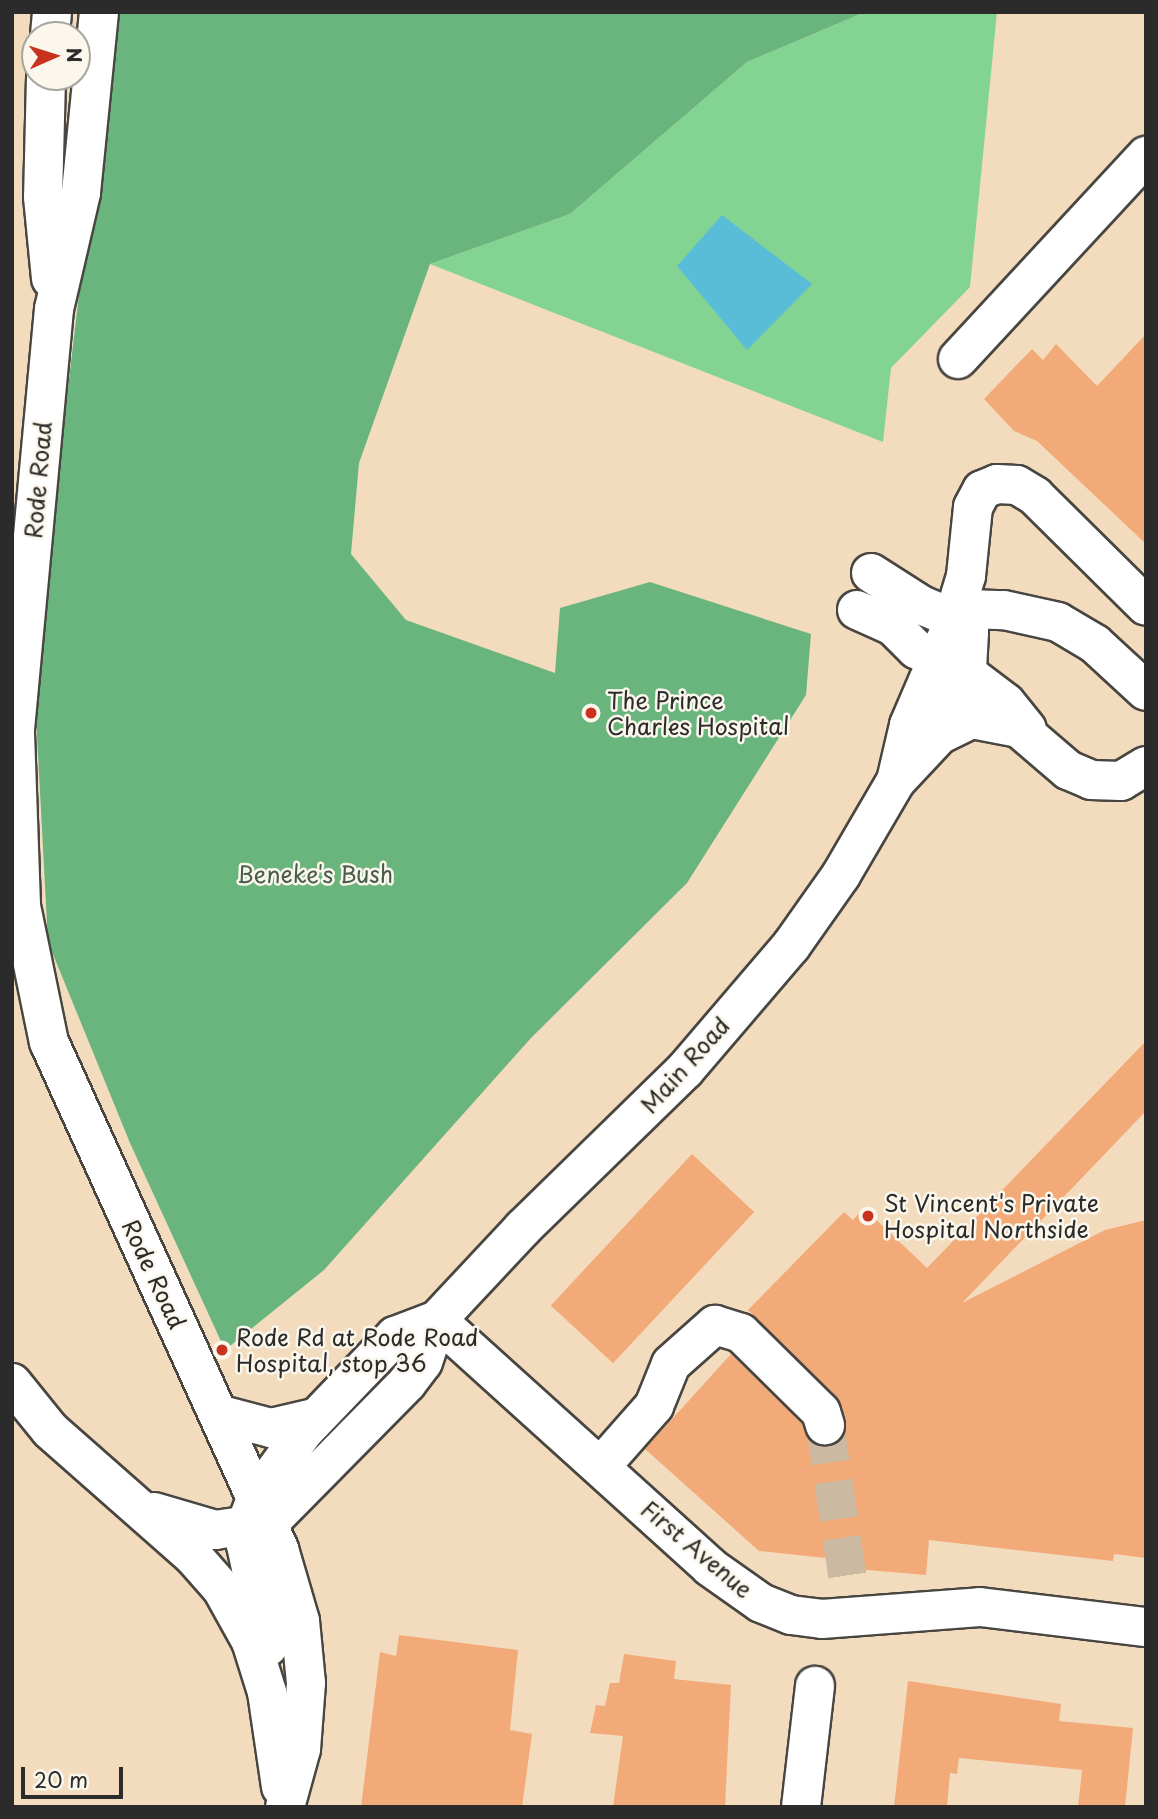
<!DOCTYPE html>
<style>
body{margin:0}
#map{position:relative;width:1158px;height:1819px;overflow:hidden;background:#f3dcbe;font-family:"Playpen Sans",sans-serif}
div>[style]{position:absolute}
.green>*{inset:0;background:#83d393}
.forest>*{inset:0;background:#6ab57d}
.water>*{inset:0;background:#5abdd8}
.building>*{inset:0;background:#f3aa79;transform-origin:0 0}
.minor-tunnel>*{height:38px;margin-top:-19px;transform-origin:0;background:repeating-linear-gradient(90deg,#cbb9a1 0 38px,transparent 0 57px)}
.roads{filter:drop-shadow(2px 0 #494641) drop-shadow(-2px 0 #494641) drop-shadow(0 2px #494641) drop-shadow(0 -2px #494641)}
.minor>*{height:38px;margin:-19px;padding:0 19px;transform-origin:19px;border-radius:19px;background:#fff}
.major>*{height:38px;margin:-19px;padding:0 19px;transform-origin:19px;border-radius:19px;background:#fff}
.dots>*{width:19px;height:19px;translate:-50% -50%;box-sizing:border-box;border:4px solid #fbf7ec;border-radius:50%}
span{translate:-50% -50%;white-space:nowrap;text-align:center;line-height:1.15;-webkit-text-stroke:5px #fbf7ec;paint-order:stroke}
.street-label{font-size:23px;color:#2b2b2b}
.poi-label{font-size:23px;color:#2b2b2b}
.left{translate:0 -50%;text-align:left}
.park-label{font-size:23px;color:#455d4a}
.frame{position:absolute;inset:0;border:14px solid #2b2b2b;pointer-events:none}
.north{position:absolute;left:21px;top:21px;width:70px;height:70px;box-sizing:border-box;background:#fbf7ec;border:2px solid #a8a59f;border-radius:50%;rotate:87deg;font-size:19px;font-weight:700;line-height:28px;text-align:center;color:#2b2b2b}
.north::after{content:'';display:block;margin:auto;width:24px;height:32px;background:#c8321e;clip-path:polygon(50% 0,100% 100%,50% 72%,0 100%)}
.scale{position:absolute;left:21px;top:1767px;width:102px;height:32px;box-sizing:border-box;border:4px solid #2b2b2b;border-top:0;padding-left:9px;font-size:21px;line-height:24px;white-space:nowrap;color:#2b2b2b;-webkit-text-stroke:5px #fbf7ec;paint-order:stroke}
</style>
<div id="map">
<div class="green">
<i style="clip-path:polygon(865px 12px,997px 12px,970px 287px,891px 368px,883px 442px,430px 264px,570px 214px,747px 62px)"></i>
</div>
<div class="forest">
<i style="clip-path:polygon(112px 12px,865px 12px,747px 62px,570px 214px,430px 264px,359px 463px,351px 554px,406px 620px,555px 673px,560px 608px,650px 582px,811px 634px,806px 695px,687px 883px,531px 1038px,324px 1270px,225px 1350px,130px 1143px,48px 942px,34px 679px)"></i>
</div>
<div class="water">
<i style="clip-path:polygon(722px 215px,812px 284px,747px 350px,677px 266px)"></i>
</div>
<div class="building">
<i style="clip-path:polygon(1146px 334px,1146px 544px,1037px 441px,1014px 431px,984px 399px,1032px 349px,1043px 360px,1056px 344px,1097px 386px)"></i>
<i style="clip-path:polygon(1146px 1041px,1146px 1111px,962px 1303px,1105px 1230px,1146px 1220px,1146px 1558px,1114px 1554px,1113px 1561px,929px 1540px,926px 1575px,844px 1568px,845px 1560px,759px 1551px,645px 1449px,731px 1354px,802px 1424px,811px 1441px,831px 1446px,840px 1440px,846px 1419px,837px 1397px,748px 1310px,844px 1212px,853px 1220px,864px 1208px,927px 1268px)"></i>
<i style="left:692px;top:1154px;width:85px;height:207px;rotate:43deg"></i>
<i style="clip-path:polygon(399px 1635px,518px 1650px,510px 1730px,532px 1734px,522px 1807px,361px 1807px,380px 1652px,396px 1656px)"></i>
<i style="clip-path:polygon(624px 1654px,676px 1661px,674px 1679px,731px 1685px,725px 1807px,613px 1807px,623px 1736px,590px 1733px,596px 1705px,605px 1706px,610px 1683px,619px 1683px)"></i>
<i style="clip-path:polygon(908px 1681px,1061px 1704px,1059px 1721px,1133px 1728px,1125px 1807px,1078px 1807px,1082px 1770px,959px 1758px,957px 1774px,950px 1773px,947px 1807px,894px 1807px)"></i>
</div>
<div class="minor-tunnel">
<i style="left:825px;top:1425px;width:165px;rotate:81.6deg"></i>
</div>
<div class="roads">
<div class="minor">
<i style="left:958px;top:359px;width:277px;rotate:-47.2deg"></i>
<i style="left:871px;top:573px;width:59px;rotate:32.6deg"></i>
<i style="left:921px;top:605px;width:41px;rotate:22.8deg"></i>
<i style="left:959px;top:621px;width:15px;rotate:48deg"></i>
<i style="left:969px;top:632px;width:33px;rotate:93deg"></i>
<i style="left:967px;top:665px;width:75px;rotate:111.8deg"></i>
<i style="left:857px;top:610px;width:39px;rotate:24deg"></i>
<i style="left:893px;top:626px;width:33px;rotate:45deg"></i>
<i style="left:916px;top:649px;width:54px;rotate:25.1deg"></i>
<i style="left:965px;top:672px;width:51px;rotate:37.1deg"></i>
<i style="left:1006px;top:703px;width:33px;rotate:51deg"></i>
<i style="left:953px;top:619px;width:45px;rotate:-73.2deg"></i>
<i style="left:966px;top:576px;width:69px;rotate:-84.2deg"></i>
<i style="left:973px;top:507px;width:19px;rotate:-62deg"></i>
<i style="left:982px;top:490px;width:16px;rotate:-22deg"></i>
<i style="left:997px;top:484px;width:20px;rotate:3deg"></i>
<i style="left:1017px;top:485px;width:21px;rotate:31deg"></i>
<i style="left:1035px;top:496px;width:156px;rotate:44.7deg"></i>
<i style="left:896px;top:781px;width:63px;rotate:-46.9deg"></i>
<i style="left:939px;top:735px;width:37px;rotate:-26deg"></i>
<i style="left:972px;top:719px;width:48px;rotate:10.8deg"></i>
<i style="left:1019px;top:728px;width:65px;rotate:40.6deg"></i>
<i style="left:1068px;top:770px;width:25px;rotate:23deg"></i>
<i style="left:1091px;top:780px;width:30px;rotate:2deg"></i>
<i style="left:1121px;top:781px;width:29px;rotate:-31deg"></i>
<i style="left:437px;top:1320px;width:368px;rotate:42.1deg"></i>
<i style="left:710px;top:1567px;width:62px;rotate:35.2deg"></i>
<i style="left:761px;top:1603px;width:32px;rotate:22deg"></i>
<i style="left:791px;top:1615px;width:31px;rotate:7deg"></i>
<i style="left:822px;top:1619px;width:158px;rotate:-4.3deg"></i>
<i style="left:980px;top:1607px;width:167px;rotate:6.9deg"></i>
<i style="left:221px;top:1415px;width:52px;rotate:14.6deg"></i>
<i style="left:271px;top:1428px;width:44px;rotate:-13.1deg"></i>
<i style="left:602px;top:1465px;width:79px;rotate:-48.6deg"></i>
<i style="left:654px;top:1406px;width:45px;rotate:-68deg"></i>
<i style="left:671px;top:1364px;width:59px;rotate:-41.6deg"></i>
<i style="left:715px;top:1325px;width:27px;rotate:17deg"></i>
<i style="left:741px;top:1333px;width:112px;rotate:44.6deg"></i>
<i style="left:821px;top:1412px;width:14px;rotate:73deg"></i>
<i style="left:257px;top:1496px;width:80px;rotate:-54.1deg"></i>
<i style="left:304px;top:1431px;width:132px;rotate:-46.2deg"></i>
<i style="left:395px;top:1336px;width:45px;rotate:-20.9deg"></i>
<i style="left:270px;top:1522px;width:195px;rotate:-45.4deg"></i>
<i style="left:407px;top:1383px;width:26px;rotate:-53deg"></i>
<i style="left:423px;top:1362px;width:44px;rotate:-71.6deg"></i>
<i style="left:437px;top:1320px;width:126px;rotate:-46.9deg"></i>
<i style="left:523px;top:1228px;width:226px;rotate:-44.3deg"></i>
<i style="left:685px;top:1070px;width:163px;rotate:-49.5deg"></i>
<i style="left:791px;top:946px;width:87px;rotate:-54.8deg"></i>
<i style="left:841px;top:875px;width:109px;rotate:-59.7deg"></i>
<i style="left:896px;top:781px;width:57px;rotate:-76.9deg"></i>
<i style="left:909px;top:725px;width:122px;rotate:-66.8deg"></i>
<i style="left:957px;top:613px;width:11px;rotate:-22deg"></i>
<i style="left:967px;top:609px;width:37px;rotate:2deg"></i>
<i style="left:1004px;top:610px;width:55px;rotate:12.5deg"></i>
<i style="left:1058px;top:622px;width:43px;rotate:30.7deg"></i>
<i style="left:1095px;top:644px;width:69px;rotate:42.7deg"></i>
<i style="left:801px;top:1807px;width:122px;rotate:-83.4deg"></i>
</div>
<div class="major">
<i style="left:99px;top:12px;width:182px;rotate:95.7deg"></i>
<i style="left:81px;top:193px;width:119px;rotate:103.1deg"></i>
<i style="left:54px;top:309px;width:426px;rotate:95.3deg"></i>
<i style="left:15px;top:733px;width:173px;rotate:88deg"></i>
<i style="left:21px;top:906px;width:139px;rotate:78.4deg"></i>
<i style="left:49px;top:1042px;width:557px;rotate:65.6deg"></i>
<i style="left:279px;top:1549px;width:75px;rotate:73.7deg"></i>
<i style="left:300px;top:1621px;width:62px;rotate:84.5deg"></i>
<i style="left:306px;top:1683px;width:66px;rotate:94.3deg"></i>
<i style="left:301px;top:1749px;width:60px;rotate:105.4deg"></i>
<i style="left:50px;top:35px;width:23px;rotate:-85deg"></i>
<i style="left:46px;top:77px;width:120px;rotate:91.4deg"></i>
<i style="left:43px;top:197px;width:82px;rotate:84.4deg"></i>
<i style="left:12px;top:1383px;width:60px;rotate:51deg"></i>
<i style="left:50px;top:1430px;width:191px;rotate:41.4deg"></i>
<i style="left:193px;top:1556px;width:44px;rotate:48.7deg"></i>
<i style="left:222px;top:1589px;width:60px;rotate:60.9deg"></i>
<i style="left:251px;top:1641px;width:53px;rotate:72.6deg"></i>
<i style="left:267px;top:1692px;width:96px;rotate:81.6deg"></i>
<i style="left:257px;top:1496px;width:33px;rotate:111deg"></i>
<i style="left:245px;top:1527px;width:18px;rotate:87deg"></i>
<i style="left:246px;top:1545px;width:104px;rotate:77.8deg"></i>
<i style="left:154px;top:1512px;width:64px;rotate:16.4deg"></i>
<i style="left:215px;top:1530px;width:55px;rotate:-8.4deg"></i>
</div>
</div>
<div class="dots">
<i style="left:591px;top:713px;background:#c8321e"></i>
<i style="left:868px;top:1216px;background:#c8321e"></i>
<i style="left:222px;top:1350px;background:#c8321e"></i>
</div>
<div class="street-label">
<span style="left:38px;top:480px;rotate:-85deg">Rode Road</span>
<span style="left:685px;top:1065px;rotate:-48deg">Main Road</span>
<span style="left:154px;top:1274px;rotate:65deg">Rode Road</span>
<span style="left:697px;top:1549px;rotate:40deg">First Avenue</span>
</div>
<div class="poi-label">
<span class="left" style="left:607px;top:713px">The Prince<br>Charles Hospital</span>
<span class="left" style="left:884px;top:1216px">St Vincent's Private<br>Hospital Northside</span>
<span class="left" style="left:236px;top:1350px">Rode Rd at Rode Road<br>Hospital, stop 36</span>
</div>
<div class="park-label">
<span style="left:315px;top:874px">Beneke's Bush</span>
</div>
<div class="frame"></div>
<div class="north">N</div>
<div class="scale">20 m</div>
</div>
